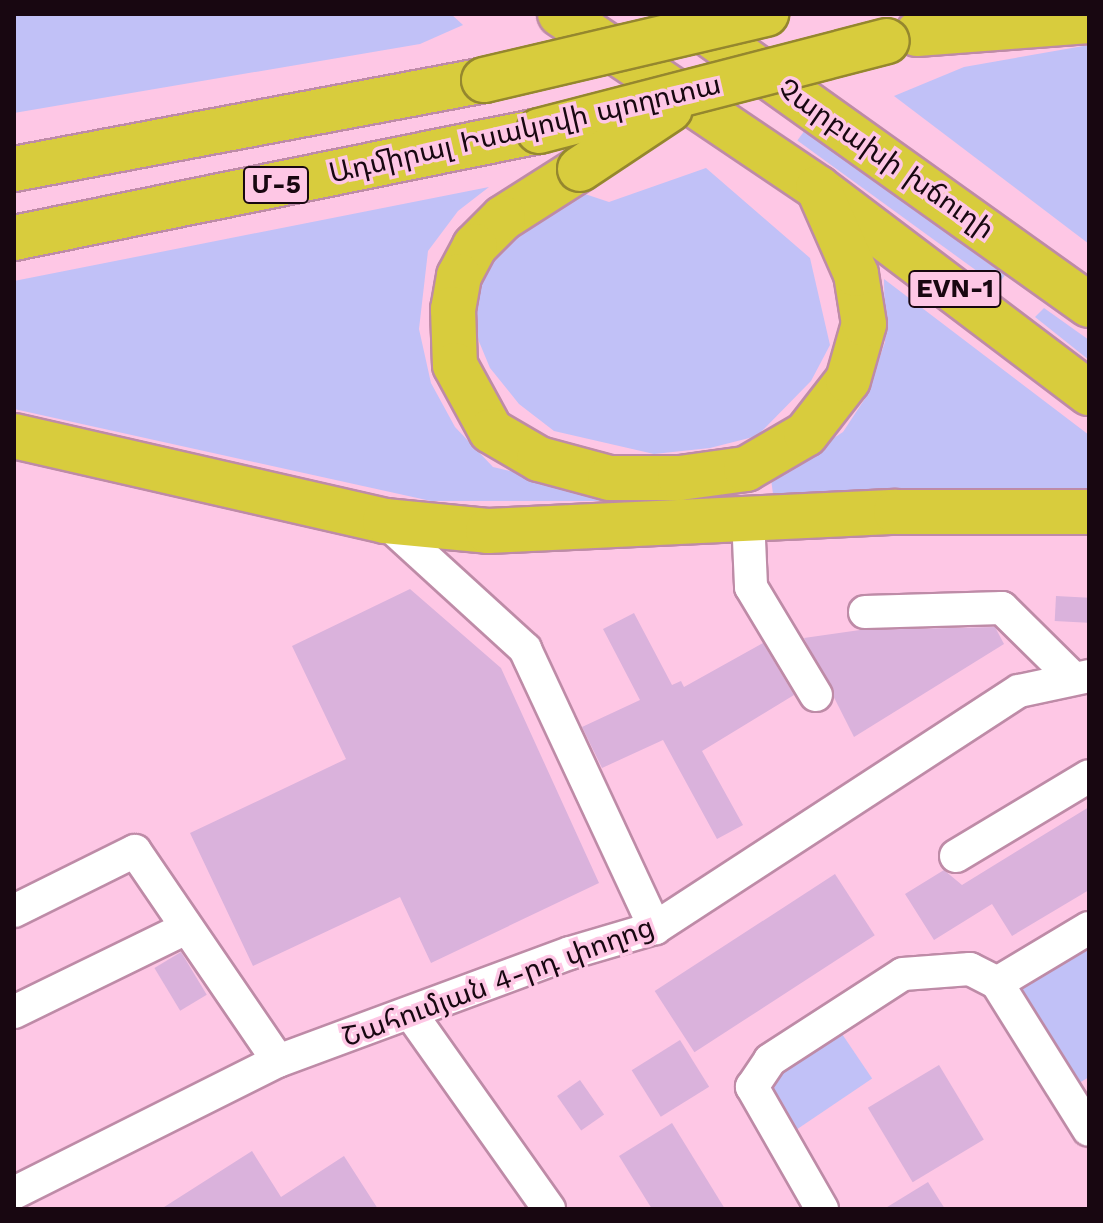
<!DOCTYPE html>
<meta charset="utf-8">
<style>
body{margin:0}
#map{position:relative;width:1103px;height:1223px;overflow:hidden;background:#fec7e5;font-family:"Work Sans","Noto Sans Armenian",sans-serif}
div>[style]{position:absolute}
.green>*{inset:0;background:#c1c1f7;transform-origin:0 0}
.building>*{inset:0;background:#dab2dc;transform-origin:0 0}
.roads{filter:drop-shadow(2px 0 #be8ba7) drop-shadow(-2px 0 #be8ba7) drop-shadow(0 2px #be8ba7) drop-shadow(0 -2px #be8ba7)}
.minor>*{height:32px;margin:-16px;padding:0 16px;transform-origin:16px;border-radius:16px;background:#fff}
.highway>*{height:44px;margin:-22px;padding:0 22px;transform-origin:22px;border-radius:22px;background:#d8cc3d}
.bridges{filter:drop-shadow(2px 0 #95872e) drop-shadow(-2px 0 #95872e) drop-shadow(0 2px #95872e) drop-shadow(0 -2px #95872e)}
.highway-bridge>*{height:44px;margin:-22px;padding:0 22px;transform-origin:22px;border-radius:22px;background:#d8cc3d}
span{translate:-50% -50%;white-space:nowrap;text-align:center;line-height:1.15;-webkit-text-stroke:7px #fec7e5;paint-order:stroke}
.shield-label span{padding:2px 6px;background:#fec7e5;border:2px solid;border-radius:6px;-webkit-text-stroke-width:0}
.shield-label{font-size:26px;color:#180711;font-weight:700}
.street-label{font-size:28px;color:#180711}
.frame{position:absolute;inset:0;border:16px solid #180711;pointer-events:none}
</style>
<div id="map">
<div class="green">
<i style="clip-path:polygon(14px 14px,451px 14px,463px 25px,420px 44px,14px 113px)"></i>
<i style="clip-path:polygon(1089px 45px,1089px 244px,894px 96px,964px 67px)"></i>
<i style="left:805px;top:130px;width:247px;height:13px;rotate:36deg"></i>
<i style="clip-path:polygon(706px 168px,810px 258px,830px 345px,811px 381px,757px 436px,710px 448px,654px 454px,554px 431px,519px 404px,490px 368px,475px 332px,472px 297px,487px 264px,523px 229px,585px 194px,609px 202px)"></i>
<i style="clip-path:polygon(489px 187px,458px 211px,428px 251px,419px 329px,431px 383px,455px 427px,493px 467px,597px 491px,600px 501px,431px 501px,14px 409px,14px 281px)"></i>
<i style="clip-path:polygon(884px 279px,1089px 435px,1089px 489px,773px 494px,771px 479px,843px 432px,866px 397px,885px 342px)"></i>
<i style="clip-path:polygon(1044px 308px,1089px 340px,1089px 360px,1035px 317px)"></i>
<i style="clip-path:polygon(1089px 944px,1089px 1077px,1076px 1085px,1017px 988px)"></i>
<i style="left:838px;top:1028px;width:61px;height:91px;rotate:56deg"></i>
</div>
<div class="building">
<i style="clip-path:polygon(410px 589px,501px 668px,599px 883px,431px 963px,400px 897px,253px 966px,190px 833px,346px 759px,292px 646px)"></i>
<i style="left:1056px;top:596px;width:33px;height:25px;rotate:3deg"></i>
<i style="clip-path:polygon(634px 613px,672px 685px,681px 681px,684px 687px,763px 643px,794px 695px,702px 751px,743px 825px,717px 839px,663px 740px,602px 768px,582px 727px,640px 700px,603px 629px)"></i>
<i style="clip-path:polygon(995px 627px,1004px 644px,854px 737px,804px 638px,860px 630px)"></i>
<i style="clip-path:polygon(1089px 807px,1089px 890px,1012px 936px,992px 904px,934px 940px,905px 894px,944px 870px,962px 885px)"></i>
<i style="left:835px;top:874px;width:73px;height:215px;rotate:57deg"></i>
<i style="left:181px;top:952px;width:50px;height:31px;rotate:59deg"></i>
<i style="left:680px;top:1040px;width:55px;height:57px;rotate:58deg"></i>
<i style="left:939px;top:1065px;width:87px;height:83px;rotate:59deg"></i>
<i style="left:580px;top:1080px;width:42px;height:28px;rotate:55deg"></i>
<i style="clip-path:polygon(672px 1123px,725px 1209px,652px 1209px,619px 1156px)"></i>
<i style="clip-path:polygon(252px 1151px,281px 1197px,344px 1156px,378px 1209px,161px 1209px)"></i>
<i style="clip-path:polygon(928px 1182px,945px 1209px,884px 1209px)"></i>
</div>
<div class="roads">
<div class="minor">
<i style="left:748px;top:517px;width:70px;rotate:87.5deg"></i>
<i style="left:751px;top:587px;width:126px;rotate:59deg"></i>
<i style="left:385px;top:521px;width:190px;rotate:42.4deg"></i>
<i style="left:525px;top:649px;width:308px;rotate:65deg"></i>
<i style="left:865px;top:612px;width:137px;rotate:-1.7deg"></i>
<i style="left:1002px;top:608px;width:98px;rotate:44.6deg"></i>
<i style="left:956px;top:856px;width:155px;rotate:-31deg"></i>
<i style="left:14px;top:911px;width:135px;rotate:-26.4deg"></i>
<i style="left:135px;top:851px;width:254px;rotate:55.7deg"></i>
<i style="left:997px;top:983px;width:107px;rotate:-30.9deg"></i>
<i style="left:14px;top:1012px;width:189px;rotate:-26deg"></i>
<i style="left:411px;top:1014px;width:239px;rotate:54.7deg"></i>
<i style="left:14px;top:1193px;width:295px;rotate:-26.6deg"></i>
<i style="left:278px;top:1061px;width:311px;rotate:-20.3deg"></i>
<i style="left:570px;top:953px;width:89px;rotate:-16.4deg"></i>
<i style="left:655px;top:928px;width:434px;rotate:-33.1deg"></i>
<i style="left:1019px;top:691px;width:72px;rotate:-12.1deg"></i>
<i style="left:822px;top:1209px;width:141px;rotate:-119.8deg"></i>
<i style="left:752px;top:1087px;width:32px;rotate:-56deg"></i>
<i style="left:770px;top:1060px;width:158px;rotate:-32.9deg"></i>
<i style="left:903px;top:974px;width:67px;rotate:-4.3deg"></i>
<i style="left:970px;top:969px;width:30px;rotate:27deg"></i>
<i style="left:997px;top:983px;width:173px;rotate:58deg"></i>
</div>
<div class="highway">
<i style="left:560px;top:14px;width:311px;rotate:34deg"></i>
<i style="left:818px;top:188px;width:340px;rotate:37.1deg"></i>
<i style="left:681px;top:14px;width:501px;rotate:35.5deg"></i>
<i style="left:917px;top:34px;width:172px;rotate:-4.3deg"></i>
<i style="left:14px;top:169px;width:478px;rotate:-10.7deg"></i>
<i style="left:580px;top:169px;width:91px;rotate:147.5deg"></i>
<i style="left:503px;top:218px;width:40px;rotate:135deg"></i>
<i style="left:475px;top:246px;width:34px;rotate:118deg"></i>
<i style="left:459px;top:276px;width:34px;rotate:100deg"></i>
<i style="left:453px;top:309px;width:56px;rotate:88deg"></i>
<i style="left:455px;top:365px;width:75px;rotate:61.4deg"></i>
<i style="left:491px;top:431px;width:56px;rotate:30.3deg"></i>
<i style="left:539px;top:459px;width:73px;rotate:15deg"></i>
<i style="left:610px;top:478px;width:70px"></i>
<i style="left:680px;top:478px;width:67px;rotate:-7.8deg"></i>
<i style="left:746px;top:469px;width:69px;rotate:-30.3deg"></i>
<i style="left:806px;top:434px;width:68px;rotate:-52.1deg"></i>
<i style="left:848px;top:380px;width:58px;rotate:-74.1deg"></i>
<i style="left:864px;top:324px;width:51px;rotate:-99.1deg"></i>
<i style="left:856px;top:274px;width:94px;rotate:-113.8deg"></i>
<i style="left:14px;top:238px;width:536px;rotate:-11.52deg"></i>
<i style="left:14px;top:436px;width:381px;rotate:12.9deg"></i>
<i style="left:385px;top:521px;width:103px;rotate:5.5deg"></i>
<i style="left:488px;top:531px;width:408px;rotate:-2.7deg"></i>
<i style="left:896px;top:512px;width:193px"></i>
</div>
</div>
<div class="bridges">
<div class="highway-bridge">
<i style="left:484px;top:80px;width:290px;rotate:-13.2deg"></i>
<i style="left:539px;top:131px;width:359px;rotate:-14.5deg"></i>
<i style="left:580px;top:169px;width:108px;rotate:-33.7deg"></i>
</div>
</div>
<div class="shield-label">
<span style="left:276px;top:185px">Մ-5</span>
<span style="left:955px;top:289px">EVN-1</span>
</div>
<div class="street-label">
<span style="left:525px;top:129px;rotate:-13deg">Ադմիրալ Իսակովի պողոտա</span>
<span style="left:886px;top:159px;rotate:35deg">Չարբախի խճուղի</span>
<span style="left:498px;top:982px;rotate:-20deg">Շահումյան 4-րդ փողոց</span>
</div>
<div class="frame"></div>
</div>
